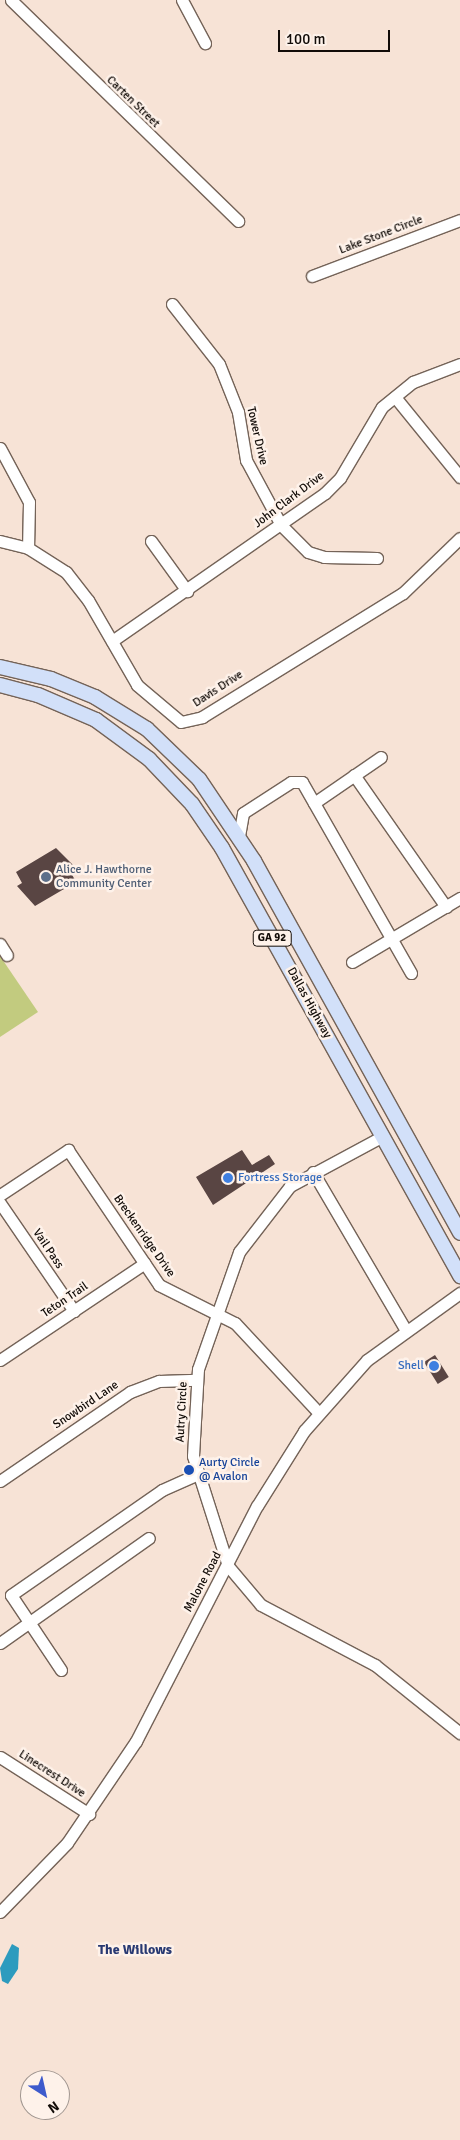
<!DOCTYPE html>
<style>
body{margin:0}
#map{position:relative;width:460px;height:2140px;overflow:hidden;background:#f7e3d6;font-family:Signika,sans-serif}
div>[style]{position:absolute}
.green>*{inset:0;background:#c2cb7f}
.water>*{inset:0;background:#2d9bbe}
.building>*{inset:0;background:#594543;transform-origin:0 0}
.roads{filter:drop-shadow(1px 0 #746358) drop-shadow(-1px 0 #746358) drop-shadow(0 1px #746358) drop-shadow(0 -1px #746358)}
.minor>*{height:11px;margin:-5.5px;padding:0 5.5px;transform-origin:5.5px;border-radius:5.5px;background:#fff}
.major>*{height:14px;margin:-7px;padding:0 7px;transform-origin:7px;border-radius:7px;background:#d2e0f9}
.dots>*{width:14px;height:14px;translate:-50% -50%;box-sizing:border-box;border:2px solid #fef2ea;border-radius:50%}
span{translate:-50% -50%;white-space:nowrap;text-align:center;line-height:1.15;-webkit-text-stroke:5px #fef2ea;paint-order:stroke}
.shield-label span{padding:1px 4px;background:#fef2ea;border:1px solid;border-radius:4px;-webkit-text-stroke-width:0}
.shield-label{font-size:11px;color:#120c08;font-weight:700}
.street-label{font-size:12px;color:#120c08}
.service-label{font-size:12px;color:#4e5e75}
.left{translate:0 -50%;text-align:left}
.shop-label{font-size:12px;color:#366cbe}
.right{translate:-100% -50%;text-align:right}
.transit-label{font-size:12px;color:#164399}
.neighbourhood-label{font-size:14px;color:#283972;font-weight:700}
.north{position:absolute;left:20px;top:2070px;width:50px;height:50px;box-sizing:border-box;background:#fef2ea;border:1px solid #a09690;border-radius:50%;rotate:145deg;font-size:14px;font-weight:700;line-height:20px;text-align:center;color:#120c08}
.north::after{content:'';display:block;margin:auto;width:18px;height:22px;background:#3d5acc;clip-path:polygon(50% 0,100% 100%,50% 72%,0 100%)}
.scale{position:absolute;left:278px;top:30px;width:112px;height:22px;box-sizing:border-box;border:2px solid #120c08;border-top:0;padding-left:6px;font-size:15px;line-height:18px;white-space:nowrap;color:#120c08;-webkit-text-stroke:4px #fef2ea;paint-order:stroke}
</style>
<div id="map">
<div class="green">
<i style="clip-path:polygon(0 956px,38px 1012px,0 1037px)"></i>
</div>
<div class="water">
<i style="clip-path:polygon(12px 1944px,19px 1948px,18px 1969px,8px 1984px,2px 1981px,0 1968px)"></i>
</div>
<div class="building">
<i style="clip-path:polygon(56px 848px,74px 866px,69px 869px,76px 882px,35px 906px,17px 886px,22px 883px,16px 872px)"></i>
<i style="clip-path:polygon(242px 1150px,252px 1165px,269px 1155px,275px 1164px,213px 1205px,196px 1177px)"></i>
<i style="left:435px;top:1355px;width:26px;height:13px;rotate:58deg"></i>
</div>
<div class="roads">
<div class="minor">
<i style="left:11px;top:0;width:317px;rotate:44.2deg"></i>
<i style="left:182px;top:0;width:49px;rotate:61.9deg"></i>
<i style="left:312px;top:276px;width:158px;rotate:-20.7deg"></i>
<i style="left:172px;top:304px;width:76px;rotate:51.9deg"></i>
<i style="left:219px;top:364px;width:52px;rotate:68.4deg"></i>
<i style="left:238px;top:412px;width:49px;rotate:80.5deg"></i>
<i style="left:246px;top:460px;width:74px;rotate:61.7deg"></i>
<i style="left:281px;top:525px;width:38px;rotate:45deg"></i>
<i style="left:308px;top:552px;width:17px;rotate:17deg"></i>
<i style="left:324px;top:557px;width:53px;rotate:1.1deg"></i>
<i style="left:395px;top:397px;width:103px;rotate:50.9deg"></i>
<i style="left:0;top:448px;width:61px;rotate:61.8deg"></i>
<i style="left:29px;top:502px;width:46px;rotate:91.2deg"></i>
<i style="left:0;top:541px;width:29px;rotate:14deg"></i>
<i style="left:28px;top:548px;width:45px;rotate:32.3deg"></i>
<i style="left:66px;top:572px;width:36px;rotate:52deg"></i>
<i style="left:88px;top:600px;width:98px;rotate:60deg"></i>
<i style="left:137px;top:685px;width:57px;rotate:40.1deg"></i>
<i style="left:181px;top:722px;width:22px;rotate:-13deg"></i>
<i style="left:202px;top:717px;width:236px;rotate:-31.7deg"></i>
<i style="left:403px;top:593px;width:79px;rotate:-44deg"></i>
<i style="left:151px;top:541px;width:62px;rotate:54.2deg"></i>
<i style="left:112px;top:641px;width:259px;rotate:-34.8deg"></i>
<i style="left:325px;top:493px;width:21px;rotate:-45deg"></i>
<i style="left:340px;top:478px;width:82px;rotate:-59.4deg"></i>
<i style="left:382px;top:407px;width:40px;rotate:-39deg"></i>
<i style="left:413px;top:382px;width:50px;rotate:-21deg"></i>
<i style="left:354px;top:775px;width:161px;rotate:55.1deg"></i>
<i style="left:314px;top:803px;width:81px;rotate:-34.5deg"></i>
<i style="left:239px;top:836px;width:23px;rotate:-80deg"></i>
<i style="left:243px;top:813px;width:57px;rotate:-32.9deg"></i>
<i style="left:291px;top:782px;width:11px"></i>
<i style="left:302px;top:782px;width:220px;rotate:60.3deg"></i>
<i style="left:0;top:944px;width:13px;rotate:58deg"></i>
<i style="left:352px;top:962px;width:126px;rotate:-30.7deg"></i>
<i style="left:383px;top:1136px;width:106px;rotate:151.7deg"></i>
<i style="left:290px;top:1186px;width:83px;rotate:127.7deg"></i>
<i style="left:239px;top:1252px;width:124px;rotate:109.3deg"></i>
<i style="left:198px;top:1369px;width:87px;rotate:93.3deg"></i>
<i style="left:193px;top:1456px;width:115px;rotate:72.3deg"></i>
<i style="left:228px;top:1566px;width:51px;rotate:49.8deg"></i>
<i style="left:261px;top:1605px;width:129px;rotate:27.8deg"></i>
<i style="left:375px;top:1665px;width:109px;rotate:38.7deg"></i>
<i style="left:313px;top:1172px;width:182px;rotate:59.6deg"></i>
<i style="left:0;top:1195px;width:82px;rotate:-33.5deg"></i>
<i style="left:68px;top:1150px;width:163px;rotate:56deg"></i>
<i style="left:159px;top:1285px;width:85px;rotate:26.6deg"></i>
<i style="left:235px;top:1323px;width:123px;rotate:47deg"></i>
<i style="left:0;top:1203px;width:131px;rotate:55.6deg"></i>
<i style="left:0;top:1360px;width:174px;rotate:-33.8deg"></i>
<i style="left:0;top:1481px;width:158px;rotate:-34.4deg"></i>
<i style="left:130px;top:1392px;width:31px;rotate:-21deg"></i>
<i style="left:159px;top:1381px;width:38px;rotate:-2deg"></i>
<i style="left:0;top:1643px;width:182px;rotate:-35.2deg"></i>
<i style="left:61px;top:1670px;width:90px;rotate:-123.7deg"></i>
<i style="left:11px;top:1595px;width:184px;rotate:-34.8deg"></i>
<i style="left:162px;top:1490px;width:39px;rotate:-24deg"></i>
<i style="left:0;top:1757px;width:106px;rotate:32.6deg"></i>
<i style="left:0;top:1912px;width:96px;rotate:-45.8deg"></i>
<i style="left:67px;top:1843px;width:123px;rotate:-55.9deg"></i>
<i style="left:136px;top:1741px;width:264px;rotate:-62.8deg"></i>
<i style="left:257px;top:1506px;width:89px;rotate:-57.9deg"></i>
<i style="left:304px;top:1431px;width:95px;rotate:-48.4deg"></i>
<i style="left:367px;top:1360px;width:115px;rotate:-35.8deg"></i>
</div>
<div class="major">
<i style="left:0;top:667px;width:52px;rotate:13.2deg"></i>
<i style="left:51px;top:679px;width:48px;rotate:22.2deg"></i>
<i style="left:95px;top:697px;width:61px;rotate:31.6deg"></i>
<i style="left:147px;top:729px;width:72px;rotate:43.9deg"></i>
<i style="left:199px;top:779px;width:99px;rotate:56.1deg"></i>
<i style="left:254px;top:861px;width:425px;rotate:61deg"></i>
<i style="left:0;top:685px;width:39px;rotate:15deg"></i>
<i style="left:38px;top:695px;width:63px;rotate:23.3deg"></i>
<i style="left:96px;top:720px;width:66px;rotate:36.3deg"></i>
<i style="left:149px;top:759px;width:62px;rotate:46.3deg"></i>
<i style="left:192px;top:804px;width:53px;rotate:55.7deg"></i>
<i style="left:222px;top:848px;width:490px;rotate:60.9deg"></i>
</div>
</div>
<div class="dots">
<i style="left:46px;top:877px;background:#5c6f8a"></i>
<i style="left:228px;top:1178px;background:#3f7fe0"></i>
<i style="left:434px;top:1366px;background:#3f7fe0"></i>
<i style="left:189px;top:1470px;background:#1a4fb4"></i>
</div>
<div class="shield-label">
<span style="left:272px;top:938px">GA 92</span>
</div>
<div class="street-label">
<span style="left:133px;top:102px;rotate:44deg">Carten Street</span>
<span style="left:381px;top:235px;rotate:-21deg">Lake Stone Circle</span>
<span style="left:257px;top:436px;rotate:77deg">Tower Drive</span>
<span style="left:289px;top:500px;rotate:-37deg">John Clark Drive</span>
<span style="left:218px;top:689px;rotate:-33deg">Davis Drive</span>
<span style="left:309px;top:1003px;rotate:61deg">Dallas Highway</span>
<span style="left:144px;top:1236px;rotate:55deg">Breckenridge Drive</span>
<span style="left:48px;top:1249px;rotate:56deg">Vail Pass</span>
<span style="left:65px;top:1300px;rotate:-34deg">Teton Trail</span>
<span style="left:86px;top:1405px;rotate:-34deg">Snowbird Lane</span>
<span style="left:182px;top:1412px;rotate:-87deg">Autry Circle</span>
<span style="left:203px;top:1582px;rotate:-62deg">Malone Road</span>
<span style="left:52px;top:1774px;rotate:33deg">Linecrest Drive</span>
</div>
<div class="service-label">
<span class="left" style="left:56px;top:877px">Alice J. Hawthorne<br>Community Center</span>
</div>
<div class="shop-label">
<span class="left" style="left:238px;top:1178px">Fortress Storage</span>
<span class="right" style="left:424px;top:1366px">Shell</span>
</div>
<div class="transit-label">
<span class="left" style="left:199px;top:1470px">Aurty Circle<br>@ Avalon</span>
</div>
<div class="neighbourhood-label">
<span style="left:135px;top:1950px">The Willows</span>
</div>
<div class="north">N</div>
<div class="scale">100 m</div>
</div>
